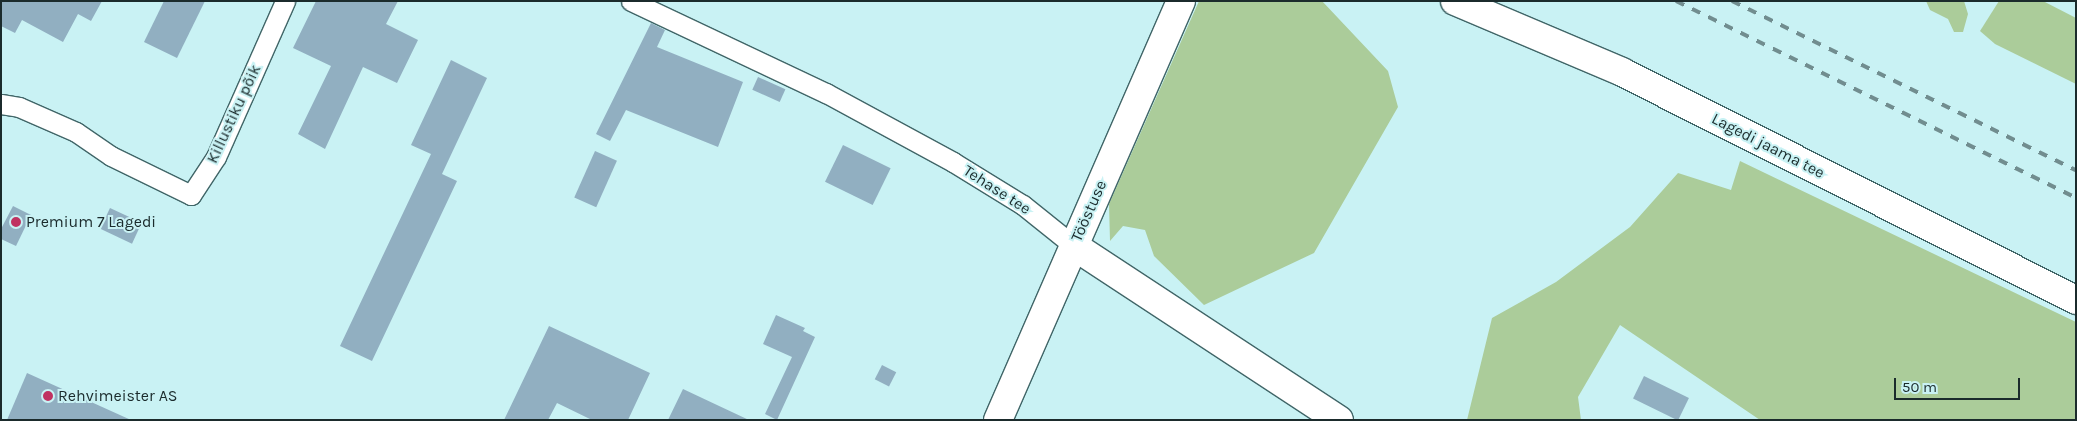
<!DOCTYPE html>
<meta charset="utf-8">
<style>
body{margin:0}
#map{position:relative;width:2077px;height:421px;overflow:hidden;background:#c9f2f4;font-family:Karla,sans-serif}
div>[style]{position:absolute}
.green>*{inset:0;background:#abcc9a}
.building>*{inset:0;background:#91afc1;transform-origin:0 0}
.roads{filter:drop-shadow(1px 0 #416668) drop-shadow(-1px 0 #416668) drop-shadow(0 1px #416668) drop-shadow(0 -1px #416668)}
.street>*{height:19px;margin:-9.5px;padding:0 9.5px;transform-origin:9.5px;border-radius:9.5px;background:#fff}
.secondary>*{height:28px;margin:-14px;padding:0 14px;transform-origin:14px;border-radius:14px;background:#fff}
.rail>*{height:4px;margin-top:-2px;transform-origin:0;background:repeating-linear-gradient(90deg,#718d8f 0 9px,transparent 0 18px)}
.dots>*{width:14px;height:14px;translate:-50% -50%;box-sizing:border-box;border:2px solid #c9f2f4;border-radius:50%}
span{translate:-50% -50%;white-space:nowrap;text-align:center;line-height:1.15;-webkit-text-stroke:4px #c9f2f4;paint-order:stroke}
.street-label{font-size:16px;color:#1b2b2c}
.poi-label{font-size:16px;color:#1b2b2c}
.left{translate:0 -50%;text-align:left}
.frame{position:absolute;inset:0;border:2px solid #1b2b2c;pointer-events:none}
.scale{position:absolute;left:1894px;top:378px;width:126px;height:22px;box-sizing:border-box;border:2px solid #1b2b2c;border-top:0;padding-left:6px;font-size:15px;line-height:18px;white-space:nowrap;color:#1b2b2c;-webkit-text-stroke:4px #c9f2f4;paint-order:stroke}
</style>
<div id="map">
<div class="green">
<i style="clip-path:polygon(1199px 1px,1322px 1px,1388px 71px,1398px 107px,1314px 253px,1204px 305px,1154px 256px,1145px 230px,1123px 226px,1110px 241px,1109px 204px)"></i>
<i style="clip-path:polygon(1926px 1px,1964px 1px,1968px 14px,1963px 32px,1954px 32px,1948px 19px,1930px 10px)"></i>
<i style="clip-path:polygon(1999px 1px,2043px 1px,2076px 18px,2076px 84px,1995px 44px,1980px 31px)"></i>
<i style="clip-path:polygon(1740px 161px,2076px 322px,2076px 420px,1760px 420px,1620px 325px,1578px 397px,1581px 420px,1467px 420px,1492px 318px,1556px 282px,1630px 227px,1678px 173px,1731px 190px)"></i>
</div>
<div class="building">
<i style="clip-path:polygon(1px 1px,102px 1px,91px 21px,78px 14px,63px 42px,22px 20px,15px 33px,1px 26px)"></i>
<i style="clip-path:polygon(164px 1px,205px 1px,177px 58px,144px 42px)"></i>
<i style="clip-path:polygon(316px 1px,398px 1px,386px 24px,418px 40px,397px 83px,363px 67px,325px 149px,298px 134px,331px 66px,293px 48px)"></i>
<i style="clip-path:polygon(651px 23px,665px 30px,657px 47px,743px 82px,718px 147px,626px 110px,610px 141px,596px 134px)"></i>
<i style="clip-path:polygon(451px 60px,487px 78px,442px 174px,457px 181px,372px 361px,340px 346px,431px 154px,411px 145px)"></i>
<i style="left:758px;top:77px;width:30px;height:14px;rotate:24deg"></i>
<i style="left:843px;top:145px;width:53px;height:41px;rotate:26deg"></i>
<i style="left:595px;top:151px;width:24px;height:51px;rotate:24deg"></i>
<i style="clip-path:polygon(13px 206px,31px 215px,16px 246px,1px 239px,1px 229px)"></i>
<i style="left:110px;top:208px;width:35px;height:23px;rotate:25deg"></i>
<i style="clip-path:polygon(776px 315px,805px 328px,803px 331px,815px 337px,777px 420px,765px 414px,792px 357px,763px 344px)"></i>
<i style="clip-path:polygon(549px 326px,650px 373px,628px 420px,592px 420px,557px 403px,548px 420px,504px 420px)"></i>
<i style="left:882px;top:365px;width:16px;height:16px;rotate:27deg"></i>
<i style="clip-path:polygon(27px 373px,131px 420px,7px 420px)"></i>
<i style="left:1644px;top:376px;width:50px;height:25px;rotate:26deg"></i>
<i style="clip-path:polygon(683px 389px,717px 405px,749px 420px,668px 420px)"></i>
</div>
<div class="roads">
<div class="street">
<i style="left:631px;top:1px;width:216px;rotate:25.3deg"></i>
<i style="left:826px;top:93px;width:145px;rotate:28.5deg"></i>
<i style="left:953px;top:162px;width:82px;rotate:31.6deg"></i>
<i style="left:1023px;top:205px;width:65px;rotate:38.8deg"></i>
<i style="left:1px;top:104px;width:18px;rotate:9deg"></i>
<i style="left:19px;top:107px;width:62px;rotate:23.7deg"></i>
<i style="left:76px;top:132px;width:42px;rotate:34.4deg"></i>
<i style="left:111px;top:156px;width:89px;rotate:26deg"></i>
<i style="left:191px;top:195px;width:45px;rotate:-56.7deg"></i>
<i style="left:216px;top:157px;width:171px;rotate:-66.1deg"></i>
</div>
<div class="secondary">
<i style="left:1455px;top:1px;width:181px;rotate:23deg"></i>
<i style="left:1622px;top:72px;width:508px;rotate:26.67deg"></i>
<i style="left:1074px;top:246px;width:317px;rotate:33.3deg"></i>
<i style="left:998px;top:420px;width:457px;rotate:-66.4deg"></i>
</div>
</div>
<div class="rail">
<i style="left:1676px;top:1px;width:446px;rotate:26.2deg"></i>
<i style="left:1732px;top:1px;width:383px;rotate:26.2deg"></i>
</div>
<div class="dots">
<i style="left:16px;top:222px;background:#c03261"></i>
<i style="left:48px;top:396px;background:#c03261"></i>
</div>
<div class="street-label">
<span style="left:234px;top:114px;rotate:-65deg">Killustiku põik</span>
<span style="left:1768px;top:146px;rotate:27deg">Lagedi jaama tee</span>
<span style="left:997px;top:190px;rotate:33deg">Tehase tee</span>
<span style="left:1089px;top:211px;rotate:-66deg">Tööstuse</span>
</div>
<div class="poi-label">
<span class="left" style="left:26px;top:222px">Premium 7 Lagedi</span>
<span class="left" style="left:58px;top:396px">Rehvimeister AS</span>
</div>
<div class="frame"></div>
<div class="scale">50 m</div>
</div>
